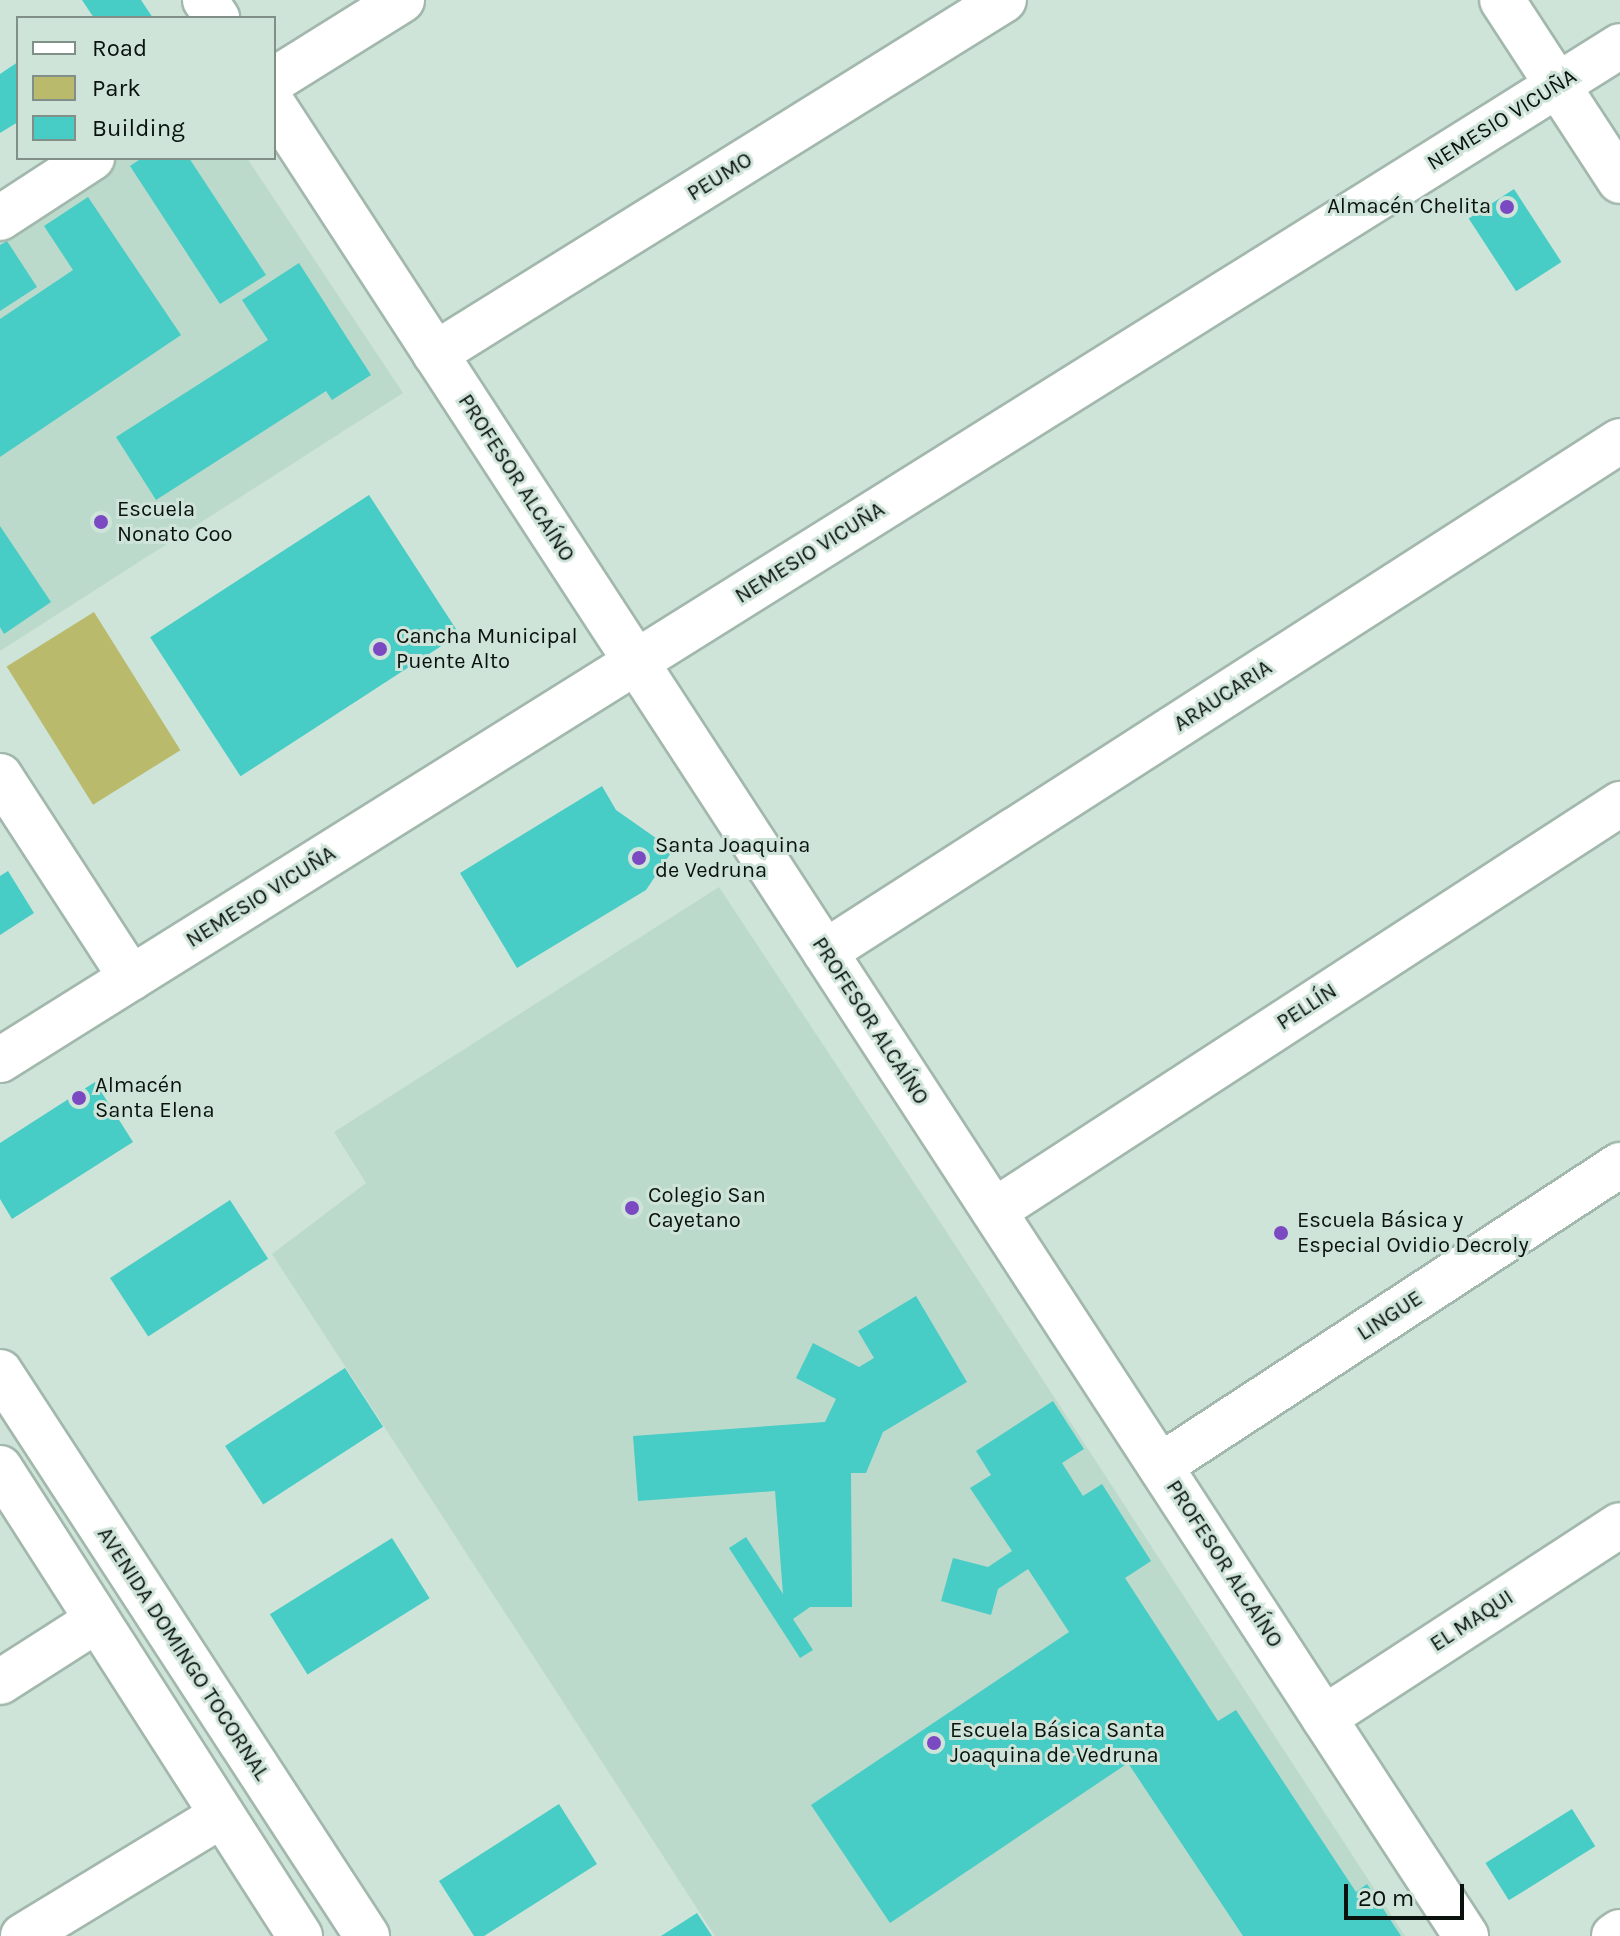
<!DOCTYPE html>
<meta charset="utf-8">
<style>
body{margin:0}
#map{position:relative;width:1620px;height:1936px;overflow:hidden;background:#cfe4d9;font-family:Karla,sans-serif}
div>[style]{position:absolute}
.built>*{inset:0;background:#bcdacb}
.green>*{inset:0;background:#b9ba6c;transform-origin:0 0}
.building>*{inset:0;background:#47ccc6;transform-origin:0 0}
.roads{filter:drop-shadow(2px 0 #a3b8ad) drop-shadow(-2px 0 #a3b8ad) drop-shadow(0 2px #a3b8ad) drop-shadow(0 -2px #a3b8ad)}
.minor>*{height:44px;margin:-22px;padding:0 22px;transform-origin:22px;border-radius:22px;background:#fff}
.major>*{height:44px;margin:-22px;padding:0 22px;transform-origin:22px;border-radius:22px;background:#fff}
.dots>*{width:22px;height:22px;translate:-50% -50%;box-sizing:border-box;border:4px solid #cfe4d9;border-radius:50%}
span{translate:-50% -50%;white-space:nowrap;text-align:center;line-height:1.15;-webkit-text-stroke:6px #cfe4d9;paint-order:stroke}
.street-label{font-size:22px;color:#0a120e}
.poi-label{font-size:22px;color:#0a120e}
.right{translate:-100% -50%;text-align:right}
.left{translate:0 -50%;text-align:left}
.legend{position:absolute;left:16px;top:16px;width:260px;height:144px;box-sizing:border-box;background:#cfe4d9;border:2px solid #809088;margin:0;padding:10px 14px;list-style:none;font-size:24px;color:#0a120e}
.legend li{display:flex;align-items:center;gap:16px;height:40px}
.legend b{width:40px;border:2px solid #809088}
.scale{position:absolute;left:1344px;top:1884px;width:120px;height:36px;box-sizing:border-box;border:4px solid #0a120e;border-top:0;padding-left:10px;font-size:24px;line-height:28px;white-space:nowrap;color:#0a120e;-webkit-text-stroke:6px #cfe4d9;paint-order:stroke}
</style>
<div id="map">
<div class="built">
<i style="clip-path:polygon(120px 158px,247px 158px,403px 393px,0 651px,0 238px)"></i>
<i style="clip-path:polygon(719px 887px,948px 1234px,1405px 1936px,715px 1936px,272px 1254px,366px 1183px,334px 1132px)"></i>
</div>
<div class="green">
<i style="left:94px;top:612px;width:163px;height:103px;rotate:58deg"></i>
</div>
<div class="building">
<i style="clip-path:polygon(82px 0,141px 0,153px 18px,94px 18px)"></i>
<i style="clip-path:polygon(18px 62px,18px 122px,0 133px,0 74px)"></i>
<i style="clip-path:polygon(142px 158px,189px 158px,266px 275px,220px 304px,130px 166px)"></i>
<i style="left:1514px;top:189px;width:87px;height:54px;rotate:57deg"></i>
<i style="clip-path:polygon(88px 197px,181px 335px,0 457px,0 319px,73px 270px,44px 226px)"></i>
<i style="clip-path:polygon(7px 241px,37px 287px,0 311px,0 245px)"></i>
<i style="clip-path:polygon(299px 263px,371px 375px,332px 400px,326px 391px,156px 500px,116px 437px,268px 340px,242px 300px)"></i>
<i style="left:369px;top:495px;width:166px;height:261px;rotate:57deg"></i>
<i style="clip-path:polygon(0 526px,51px 602px,4px 634px,0 627px)"></i>
<i style="clip-path:polygon(602px 786px,616px 810px,673px 850px,646px 890px,517px 968px,460px 873px)"></i>
<i style="clip-path:polygon(8px 871px,34px 913px,0 935px,0 876px)"></i>
<i style="clip-path:polygon(95px 1082px,133px 1142px,12px 1219px,0 1199px,0 1143px)"></i>
<i style="left:230px;top:1200px;width:70px;height:143px;rotate:57deg"></i>
<i style="clip-path:polygon(916px 1296px,967px 1382px,883px 1432px,866px 1473px,851px 1473px,852px 1607px,810px 1607px,793px 1619px,813px 1650px,800px 1658px,729px 1548px,746px 1537px,783px 1594px,775px 1491px,638px 1501px,633px 1436px,825px 1422px,836px 1399px,796px 1378px,813px 1343px,859px 1367px,874px 1358px,858px 1331px)"></i>
<i style="left:345px;top:1368px;width:70px;height:143px;rotate:57deg"></i>
<i style="clip-path:polygon(1053px 1401px,1084px 1449px,1062px 1463px,1083px 1496px,1102px 1484px,1151px 1561px,1125px 1578px,1218px 1721px,1236px 1710px,1356px 1892px,1367px 1884px,1401px 1936px,1243px 1936px,1128px 1763px,890px 1923px,811px 1805px,1069px 1632px,1028px 1569px,998px 1589px,991px 1615px,941px 1601px,953px 1558px,988px 1567px,1012px 1551px,970px 1488px,991px 1475px,976px 1451px)"></i>
<i style="left:392px;top:1538px;width:71px;height:144px;rotate:58deg"></i>
<i style="clip-path:polygon(559px 1804px,597px 1864px,484px 1936px,474px 1936px,439px 1881px)"></i>
<i style="left:1572px;top:1809px;width:44px;height:102px;rotate:58deg"></i>
<i style="clip-path:polygon(697px 1913px,712px 1936px,661px 1936px)"></i>
</div>
<div class="roads">
<div class="minor">
<i style="left:205px;top:0;width:22px;rotate:56deg"></i>
<i style="left:274px;top:80px;width:151px;rotate:-32deg"></i>
<i style="left:274px;top:106px;width:2184px;rotate:56.92deg"></i>
<i style="left:0;top:218px;width:110px;rotate:-33.1deg"></i>
<i style="left:435px;top:354px;width:670px;rotate:-31.89deg"></i>
<i style="left:0;top:776px;width:241px;rotate:57deg"></i>
<i style="left:825px;top:952px;width:945px;rotate:-32.73deg"></i>
<i style="left:0;top:1060px;width:1911px;rotate:-32.04deg"></i>
<i style="left:994px;top:1211px;width:747px;rotate:-33.03deg"></i>
<i style="left:1160px;top:1466px;width:550px;rotate:-33.2deg"></i>
<i style="left:0;top:1682px;width:115px;rotate:-32.6deg"></i>
<i style="left:1324px;top:1718px;width:353px;rotate:-33.1deg"></i>
<i style="left:23px;top:1936px;width:233px;rotate:-31.3deg"></i>
<i style="left:1614px;top:1936px;width:7px;rotate:-34deg"></i>
</div>
<div class="major">
<i style="left:1502px;top:0;width:216px;rotate:56.9deg"></i>
<i style="left:0;top:1372px;width:673px;rotate:56.95deg"></i>
<i style="left:0;top:1468px;width:556px;rotate:57.34deg"></i>
</div>
</div>
<div class="dots">
<i style="left:1507px;top:207px;background:#7b4ac2"></i>
<i style="left:101px;top:522px;background:#7b4ac2"></i>
<i style="left:380px;top:649px;background:#7b4ac2"></i>
<i style="left:639px;top:858px;background:#7b4ac2"></i>
<i style="left:79px;top:1098px;background:#7b4ac2"></i>
<i style="left:632px;top:1208px;background:#7b4ac2"></i>
<i style="left:1281px;top:1233px;background:#7b4ac2"></i>
<i style="left:934px;top:1743px;background:#7b4ac2"></i>
</div>
<div class="street-label">
<span style="left:1502px;top:120px;rotate:-32deg">NEMESIO VICUÑA</span>
<span style="left:720px;top:177px;rotate:-32deg">PEUMO</span>
<span style="left:516px;top:478px;rotate:57deg">PROFESOR ALCAÍNO</span>
<span style="left:810px;top:553px;rotate:-32deg">NEMESIO VICUÑA</span>
<span style="left:1223px;top:696px;rotate:-33deg">ARAUCARIA</span>
<span style="left:261px;top:897px;rotate:-32deg">NEMESIO VICUÑA</span>
<span style="left:1307px;top:1007px;rotate:-33deg">PELLÍN</span>
<span style="left:870px;top:1021px;rotate:57deg">PROFESOR ALCAÍNO</span>
<span style="left:1390px;top:1316px;rotate:-33deg">LINGUE</span>
<span style="left:1224px;top:1564px;rotate:57deg">PROFESOR ALCAÍNO</span>
<span style="left:1472px;top:1621px;rotate:-33deg">EL MAQUI</span>
<span style="left:183px;top:1654px;rotate:57deg">AVENIDA DOMINGO TOCORNAL</span>
</div>
<div class="poi-label">
<span class="right" style="left:1491px;top:207px">Almacén Chelita</span>
<span class="left" style="left:117px;top:522px">Escuela<br>Nonato Coo</span>
<span class="left" style="left:396px;top:649px">Cancha Municipal<br>Puente Alto</span>
<span class="left" style="left:655px;top:858px">Santa Joaquina<br>de Vedruna</span>
<span class="left" style="left:95px;top:1098px">Almacén<br>Santa Elena</span>
<span class="left" style="left:648px;top:1208px">Colegio San<br>Cayetano</span>
<span class="left" style="left:1297px;top:1233px">Escuela Básica y<br>Especial Ovidio Decroly</span>
<span class="left" style="left:950px;top:1743px">Escuela Básica Santa<br>Joaquina de Vedruna</span>
</div>
<ul class="legend">
<li><b style="height:10px;background:#fff"></b>Road</li>
<li><b style="height:22px;background:#b9ba6c"></b>Park</li>
<li><b style="height:22px;background:#47ccc6"></b>Building</li>
</ul>
<div class="scale">20 m</div>
</div>
